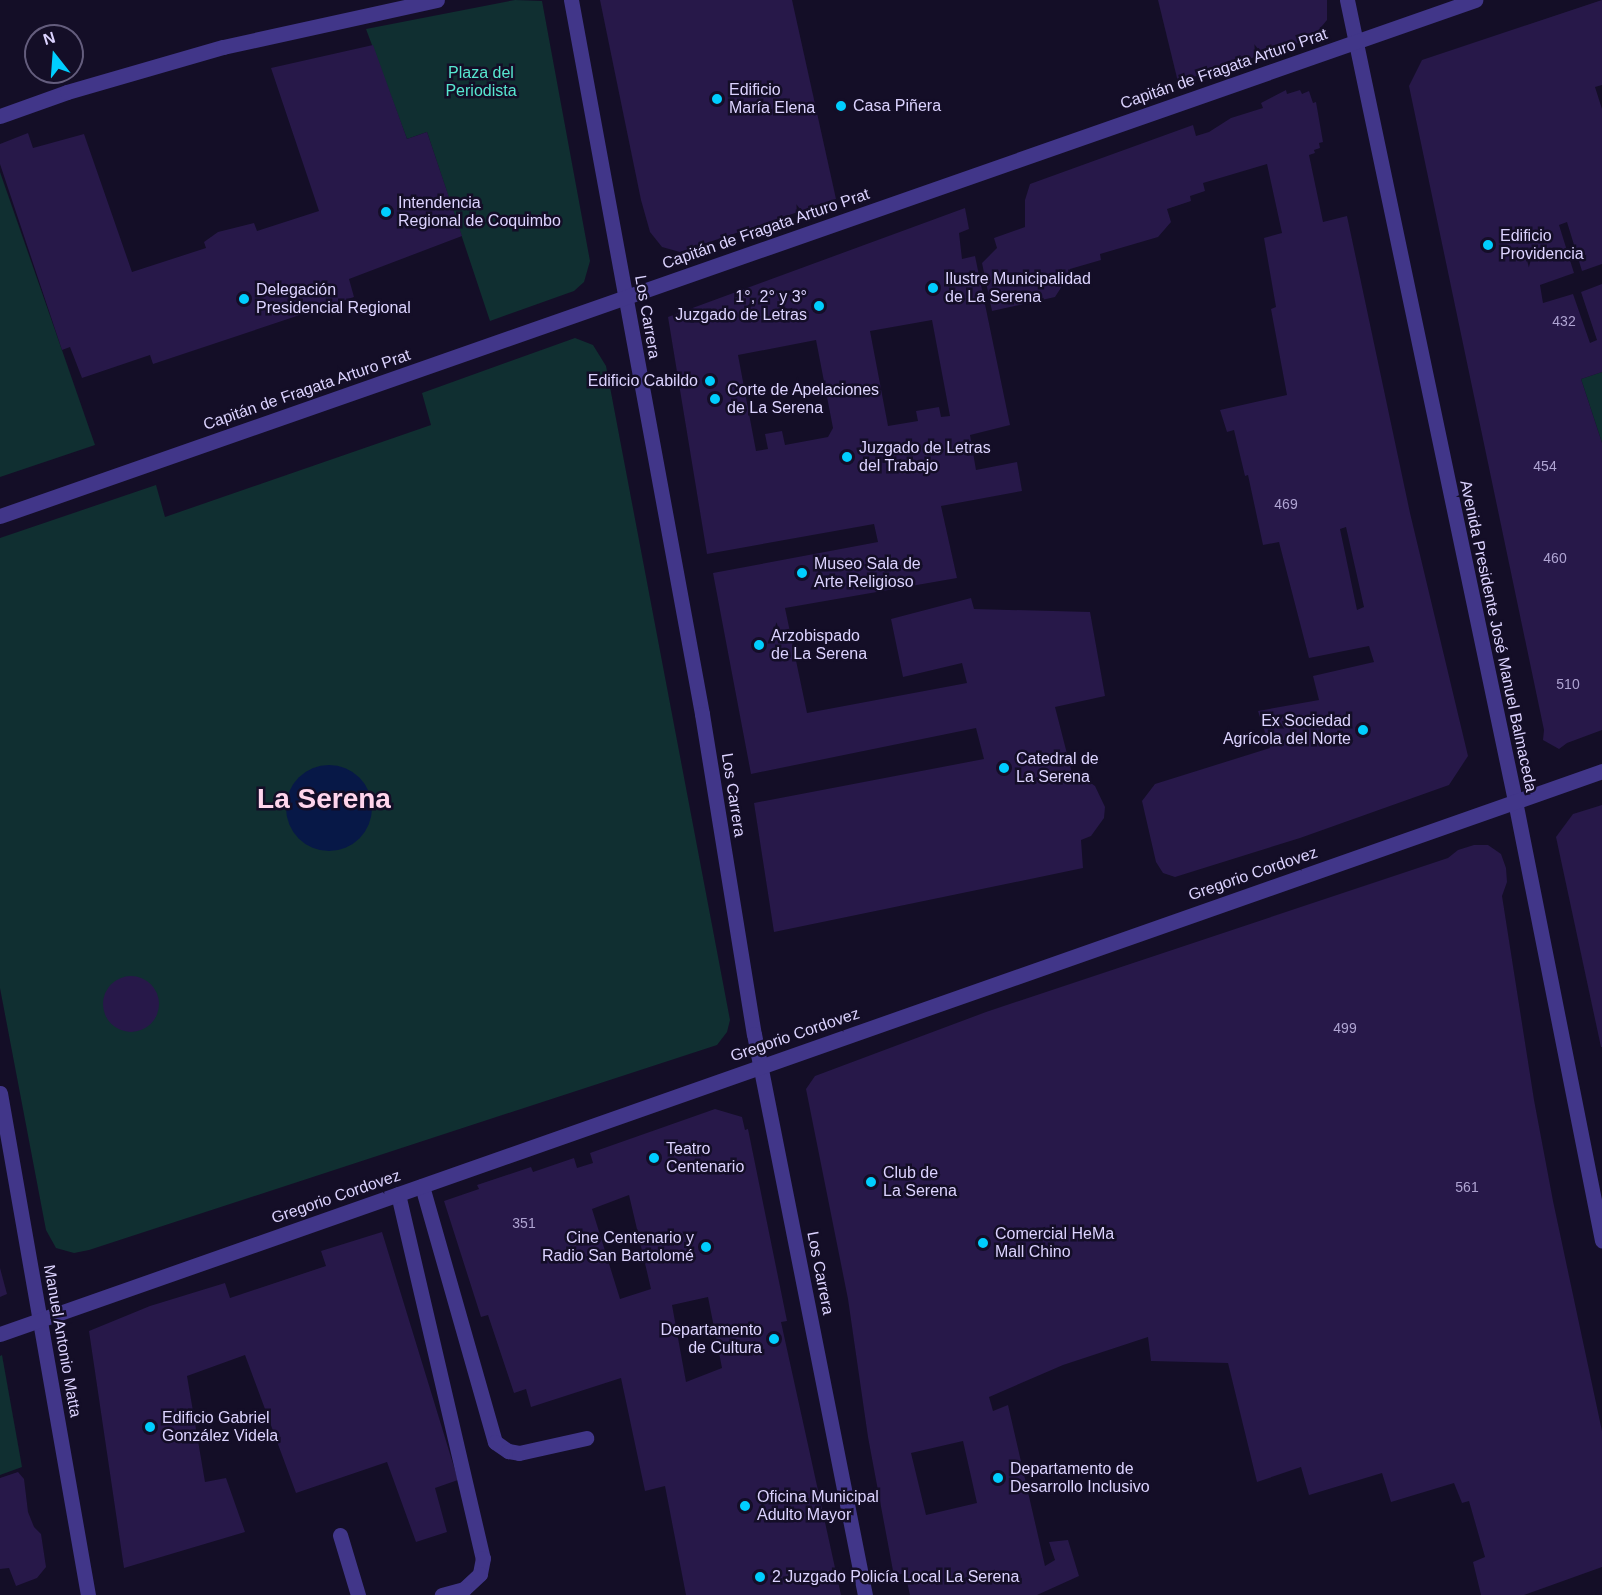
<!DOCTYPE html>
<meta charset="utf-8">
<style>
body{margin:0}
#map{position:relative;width:1602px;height:1595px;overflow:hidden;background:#140e27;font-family:Helvetica,sans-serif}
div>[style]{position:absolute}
.green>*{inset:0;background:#102f31}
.water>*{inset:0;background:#071847}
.round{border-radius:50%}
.building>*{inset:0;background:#271849}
.minor>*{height:15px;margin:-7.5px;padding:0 7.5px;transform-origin:7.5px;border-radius:7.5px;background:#413689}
.dots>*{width:16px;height:16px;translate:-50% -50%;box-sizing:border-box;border:3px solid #140e27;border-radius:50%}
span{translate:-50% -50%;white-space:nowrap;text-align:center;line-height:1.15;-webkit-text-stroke:5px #140e27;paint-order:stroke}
.number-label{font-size:14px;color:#afa4d2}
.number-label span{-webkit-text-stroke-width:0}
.street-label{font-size:16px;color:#dcd3ff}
.park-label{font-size:16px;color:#57e7d0}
.poi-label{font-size:16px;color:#dcd3ff}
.left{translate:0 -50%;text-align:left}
.right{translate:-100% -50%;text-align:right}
.town-label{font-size:28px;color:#ffd5ec;font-weight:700}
.north{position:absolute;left:24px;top:24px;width:60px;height:60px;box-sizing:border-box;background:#140e27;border:2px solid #645d7d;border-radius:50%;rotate:343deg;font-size:16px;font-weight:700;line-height:24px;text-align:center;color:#dcd3ff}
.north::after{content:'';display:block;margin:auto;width:21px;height:27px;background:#00cefe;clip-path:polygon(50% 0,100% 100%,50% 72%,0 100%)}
</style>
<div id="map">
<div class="green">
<i style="clip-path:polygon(515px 0,542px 1px,590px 261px,584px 282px,574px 291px,490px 321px,427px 132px,407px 139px,366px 29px)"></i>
<i style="clip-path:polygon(0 172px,95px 445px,0 477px)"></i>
<i style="clip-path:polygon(575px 338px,593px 345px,606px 366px,730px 1020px,727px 1032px,717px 1045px,89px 1250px,74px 1253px,56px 1248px,46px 1230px,0 988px,0 538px,156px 485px,165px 517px,431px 425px,422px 393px)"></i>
<i style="clip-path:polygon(1602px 372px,1602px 443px,1581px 379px)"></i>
<i style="clip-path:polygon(2px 1355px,22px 1467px,0 1475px,0 1356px)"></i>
</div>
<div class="water">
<i class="round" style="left:286px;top:765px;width:86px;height:86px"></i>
</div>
<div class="building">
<i style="clip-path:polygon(600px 0,792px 0,836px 199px,680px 252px,662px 247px,650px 232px,641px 200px)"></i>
<i style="clip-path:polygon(1158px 0,1327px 0,1327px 20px,1311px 39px,1178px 82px)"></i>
<i style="clip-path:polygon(1602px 0,1602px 85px,1595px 87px,1602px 109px,1602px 264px,1582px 271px,1567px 222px,1559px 225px,1574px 273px,1540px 285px,1543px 303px,1573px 294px,1590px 343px,1597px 340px,1581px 292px,1602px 284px,1602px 372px,1581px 379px,1602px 443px,1602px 730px,1567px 743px,1559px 749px,1543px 740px,1544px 730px,1409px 86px,1422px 60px)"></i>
<i style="clip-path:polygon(373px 45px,407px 139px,427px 132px,462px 236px,349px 279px,354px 297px,153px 364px,150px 355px,82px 378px,70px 347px,62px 350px,0 164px,0 144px,28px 133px,33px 148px,84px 134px,132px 272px,206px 248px,204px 242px,218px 232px,254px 223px,257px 231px,319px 211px,271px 68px)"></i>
<i style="clip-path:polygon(evenodd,1286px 90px,1287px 94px,1300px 90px,1302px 94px,1309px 91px,1313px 103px,1316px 102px,1323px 142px,1319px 143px,1320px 148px,1314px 150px,1315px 153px,1309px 155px,1323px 222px,1347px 216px,1410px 513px,1468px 756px,1449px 785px,1300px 838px,1175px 877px,1163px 873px,1156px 862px,1142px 801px,1155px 784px,1270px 748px,1258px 711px,1319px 700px,1313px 676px,1374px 662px,1369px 646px,1309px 658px,1279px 542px,1263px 545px,1248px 475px,1245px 476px,1234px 430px,1227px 432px,1220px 410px,1287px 395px,1271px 309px,1276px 307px,1264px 238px,1282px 233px,1267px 164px,1203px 183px,1205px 191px,1190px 196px,1191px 201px,1167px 209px,1171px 222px,1158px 237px,1100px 254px,1101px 260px,1070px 269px,1072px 278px,1062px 286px,1055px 297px,992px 311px,982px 263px,997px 248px,994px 238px,1025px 227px,1025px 200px,1030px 184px,1193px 125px,1196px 136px,1209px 132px,1231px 118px,1263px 108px,1261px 103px,1286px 90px,1346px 527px,1364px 607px,1357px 610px,1340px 529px,1346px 527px)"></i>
<i style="clip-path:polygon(evenodd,965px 208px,969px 229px,959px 233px,962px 259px,975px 256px,1010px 425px,970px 435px,976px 470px,1017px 462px,1022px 491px,941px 506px,957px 578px,785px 608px,807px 713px,967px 683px,962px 663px,903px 677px,891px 619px,971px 598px,974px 609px,1090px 612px,1105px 696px,1055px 707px,1073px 777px,1085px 779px,1095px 786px,1105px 807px,1104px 818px,1091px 836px,1081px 840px,1083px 868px,774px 932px,754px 803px,984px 759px,976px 728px,751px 774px,713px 573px,878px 542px,874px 524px,707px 554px,668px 317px,965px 208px,932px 320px,950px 416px,941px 417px,939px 407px,916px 411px,918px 421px,888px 426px,870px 331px,932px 320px,965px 208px,816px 340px,833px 428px,828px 437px,785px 445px,782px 431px,765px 434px,768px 449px,756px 451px,738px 355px,816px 340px)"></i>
<i style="clip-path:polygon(1602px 805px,1602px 1047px,1601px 1047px,1556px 837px,1573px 814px)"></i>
<i style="clip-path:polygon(evenodd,1474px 845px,1488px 845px,1501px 854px,1506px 868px,1507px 882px,1502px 896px,1534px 1100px,1553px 1201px,1602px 1431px,1602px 1567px,1524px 1595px,1481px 1595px,1473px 1562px,1485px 1557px,1469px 1501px,1462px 1503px,1454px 1483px,1391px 1502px,1382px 1473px,1309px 1495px,1301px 1467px,1257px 1482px,1228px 1363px,1151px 1361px,1148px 1337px,1063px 1365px,989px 1397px,993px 1411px,1008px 1405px,1045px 1566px,1055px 1560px,1049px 1542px,1068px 1540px,1079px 1576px,1037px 1595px,910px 1595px,905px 1573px,894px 1576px,868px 1437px,848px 1299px,806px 1089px,815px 1076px,986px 1012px,1448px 858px,1458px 850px,1474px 845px,963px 1441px,977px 1503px,926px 1515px,911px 1453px,963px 1441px)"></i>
<i class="round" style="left:103px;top:976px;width:56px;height:56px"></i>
<i style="clip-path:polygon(evenodd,715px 1109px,742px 1117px,745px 1130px,748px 1129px,787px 1321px,781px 1322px,841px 1595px,686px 1595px,665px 1486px,645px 1491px,621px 1378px,531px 1407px,526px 1389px,514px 1393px,488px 1315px,481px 1317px,444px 1201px,479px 1189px,477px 1185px,531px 1167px,533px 1172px,574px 1158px,577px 1168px,593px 1163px,590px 1153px,715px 1109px,629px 1195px,651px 1289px,620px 1299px,592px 1209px,629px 1195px,715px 1109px,708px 1297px,722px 1368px,686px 1382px,672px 1305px,708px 1297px)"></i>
<i style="clip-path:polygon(382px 1232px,458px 1480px,435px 1488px,447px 1532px,416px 1542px,387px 1462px,296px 1493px,245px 1355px,187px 1376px,205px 1482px,226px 1478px,245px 1532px,124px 1568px,89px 1331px,150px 1306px,225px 1283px,230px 1298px,326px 1266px,321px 1251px)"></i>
<i style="clip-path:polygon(0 1268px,7px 1294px,0 1297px)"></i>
<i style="clip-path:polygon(18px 1472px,24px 1479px,28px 1512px,34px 1527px,41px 1534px,46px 1567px,37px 1578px,16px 1586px,9px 1568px,0 1569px,0 1478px)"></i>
</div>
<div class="minor">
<i style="left:571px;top:0;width:726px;rotate:79.6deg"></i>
<i style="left:702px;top:714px;width:324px;rotate:80.8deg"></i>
<i style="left:754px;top:1034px;width:572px;rotate:78.81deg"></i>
<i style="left:1347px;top:0;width:818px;rotate:78.15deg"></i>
<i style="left:1515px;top:801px;width:448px;rotate:78.8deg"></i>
<i style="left:0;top:116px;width:71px;rotate:-19.7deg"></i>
<i style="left:67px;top:92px;width:162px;rotate:-16.1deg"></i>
<i style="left:223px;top:47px;width:219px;rotate:-12.4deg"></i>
<i style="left:0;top:516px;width:1563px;rotate:-19.28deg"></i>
<i style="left:0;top:1093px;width:510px;rotate:80.06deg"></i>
<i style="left:422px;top:1186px;width:266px;rotate:74.1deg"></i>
<i style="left:495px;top:1442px;width:16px;rotate:35deg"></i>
<i style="left:508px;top:1451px;width:11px;rotate:10deg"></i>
<i style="left:519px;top:1453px;width:69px;rotate:-12.6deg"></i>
<i style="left:398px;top:1194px;width:374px;rotate:76.9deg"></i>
<i style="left:483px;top:1558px;width:16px;rotate:101deg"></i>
<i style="left:480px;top:1574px;width:22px;rotate:137deg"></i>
<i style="left:464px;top:1589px;width:23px;rotate:165deg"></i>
<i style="left:0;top:1334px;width:1698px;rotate:-19.36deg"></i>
<i style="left:340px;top:1535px;width:63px;rotate:73.3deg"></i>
</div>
<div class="dots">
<i style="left:717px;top:99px;background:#00cefe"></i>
<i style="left:841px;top:106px;background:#00cefe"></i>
<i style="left:386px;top:212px;background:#00cefe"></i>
<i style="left:1488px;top:245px;background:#00cefe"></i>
<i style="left:933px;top:288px;background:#00cefe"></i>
<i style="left:244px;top:299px;background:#00cefe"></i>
<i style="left:819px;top:306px;background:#00cefe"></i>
<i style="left:710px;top:381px;background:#00cefe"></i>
<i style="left:715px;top:399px;background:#00cefe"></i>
<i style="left:847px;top:457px;background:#00cefe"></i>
<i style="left:802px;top:573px;background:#00cefe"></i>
<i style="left:759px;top:645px;background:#00cefe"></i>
<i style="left:1363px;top:730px;background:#00cefe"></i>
<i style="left:1004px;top:768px;background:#00cefe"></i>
<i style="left:654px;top:1158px;background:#00cefe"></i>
<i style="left:871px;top:1182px;background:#00cefe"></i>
<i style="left:983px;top:1243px;background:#00cefe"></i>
<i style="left:706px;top:1247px;background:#00cefe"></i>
<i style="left:774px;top:1339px;background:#00cefe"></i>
<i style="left:150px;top:1427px;background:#00cefe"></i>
<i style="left:998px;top:1478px;background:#00cefe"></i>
<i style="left:745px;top:1506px;background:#00cefe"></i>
<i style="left:760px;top:1577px;background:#00cefe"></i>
</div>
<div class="number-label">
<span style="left:1564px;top:321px">432</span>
<span style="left:1545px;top:466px">454</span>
<span style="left:1286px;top:504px">469</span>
<span style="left:1555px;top:558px">460</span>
<span style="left:1568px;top:684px">510</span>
<span style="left:1345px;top:1028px">499</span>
<span style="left:1467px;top:1187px">561</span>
<span style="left:524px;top:1223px">351</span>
</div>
<div class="street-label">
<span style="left:1224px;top:69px;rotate:-19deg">Capitán de Fragata Arturo Prat</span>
<span style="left:766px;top:229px;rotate:-19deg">Capitán de Fragata Arturo Prat</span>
<span style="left:647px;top:317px;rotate:80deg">Los Carrera</span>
<span style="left:307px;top:390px;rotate:-19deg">Capitán de Fragata Arturo Prat</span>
<span style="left:1498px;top:636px;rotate:78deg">Avenida Presidente José Manuel Balmaceda</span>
<span style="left:733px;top:795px;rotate:81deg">Los Carrera</span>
<span style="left:1253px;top:874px;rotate:-19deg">Gregorio Cordovez</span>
<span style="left:795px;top:1035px;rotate:-19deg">Gregorio Cordovez</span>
<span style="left:336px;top:1197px;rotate:-19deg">Gregorio Cordovez</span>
<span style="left:820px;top:1273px;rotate:79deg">Los Carrera</span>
<span style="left:62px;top:1341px;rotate:80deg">Manuel Antonio Matta</span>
</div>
<div class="park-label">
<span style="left:481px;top:82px">Plaza del<br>Periodista</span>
</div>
<div class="poi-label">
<span class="left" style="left:729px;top:99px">Edificio<br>María Elena</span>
<span class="left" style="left:853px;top:106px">Casa Piñera</span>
<span class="left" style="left:398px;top:212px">Intendencia<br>Regional de Coquimbo</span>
<span class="left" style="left:1500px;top:245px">Edificio<br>Providencia</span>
<span class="left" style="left:945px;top:288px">Ilustre Municipalidad<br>de La Serena</span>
<span class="left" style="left:256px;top:299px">Delegación<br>Presidencial Regional</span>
<span class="right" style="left:807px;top:306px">1°, 2° y 3°<br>Juzgado de Letras</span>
<span class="right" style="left:698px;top:381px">Edificio Cabildo</span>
<span class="left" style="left:727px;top:399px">Corte de Apelaciones<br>de La Serena</span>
<span class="left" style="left:859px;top:457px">Juzgado de Letras<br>del Trabajo</span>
<span class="left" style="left:814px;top:573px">Museo Sala de<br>Arte Religioso</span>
<span class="left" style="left:771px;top:645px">Arzobispado<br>de La Serena</span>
<span class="right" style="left:1351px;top:730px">Ex Sociedad<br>Agrícola del Norte</span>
<span class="left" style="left:1016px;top:768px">Catedral de<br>La Serena</span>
<span class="left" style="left:666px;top:1158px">Teatro<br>Centenario</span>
<span class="left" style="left:883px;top:1182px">Club de<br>La Serena</span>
<span class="left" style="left:995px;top:1243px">Comercial HeMa<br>Mall Chino</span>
<span class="right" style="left:694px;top:1247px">Cine Centenario y<br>Radio San Bartolomé</span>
<span class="right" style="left:762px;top:1339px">Departamento<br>de Cultura</span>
<span class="left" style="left:162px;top:1427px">Edificio Gabriel<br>González Videla</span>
<span class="left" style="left:1010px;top:1478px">Departamento de<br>Desarrollo Inclusivo</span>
<span class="left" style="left:757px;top:1506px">Oficina Municipal<br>Adulto Mayor</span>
<span class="left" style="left:772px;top:1577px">2 Juzgado Policía Local La Serena</span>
</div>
<div class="town-label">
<span style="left:324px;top:799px">La Serena</span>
</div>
<div class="north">N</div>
</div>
